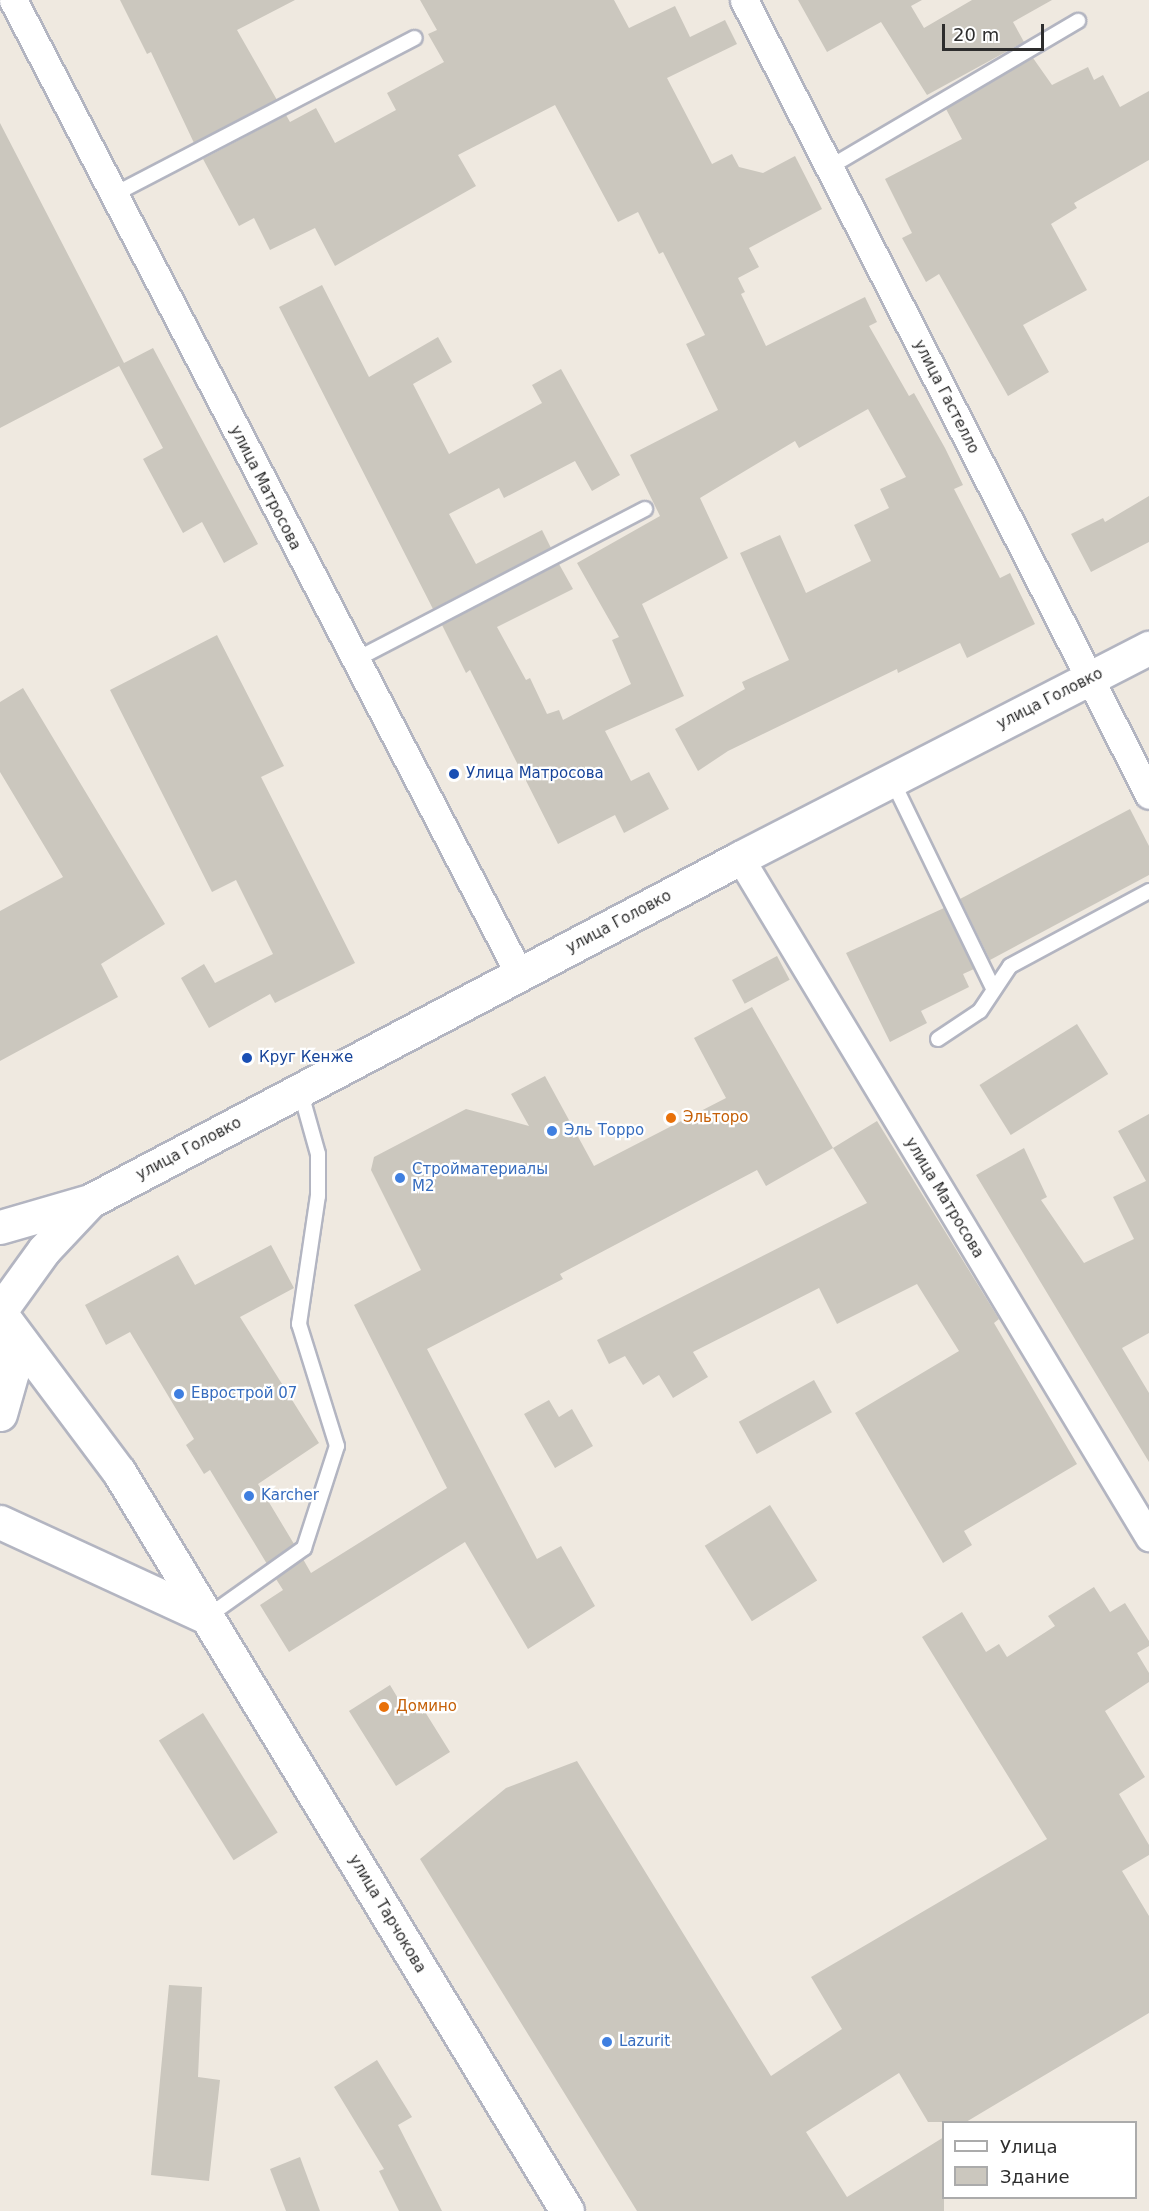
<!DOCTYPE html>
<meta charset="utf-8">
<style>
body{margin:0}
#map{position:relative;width:1149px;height:2211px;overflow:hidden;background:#efe9e0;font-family:"DejaVu Sans",sans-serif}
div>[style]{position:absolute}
.building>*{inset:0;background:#cbc7be;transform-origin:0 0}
.roads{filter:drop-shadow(2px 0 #b3b5c1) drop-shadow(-2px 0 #b3b5c1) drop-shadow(0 2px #b3b5c1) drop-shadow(0 -2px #b3b5c1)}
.service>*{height:14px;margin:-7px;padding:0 7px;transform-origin:7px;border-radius:7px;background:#fff}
.minor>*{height:27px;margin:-13.5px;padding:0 13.5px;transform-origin:13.5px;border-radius:13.5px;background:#fff}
.tertiary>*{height:33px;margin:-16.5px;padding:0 16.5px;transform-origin:16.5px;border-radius:16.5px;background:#fff}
.secondary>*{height:33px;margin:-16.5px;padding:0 16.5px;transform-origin:16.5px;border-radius:16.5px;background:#fff}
.dots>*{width:16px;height:16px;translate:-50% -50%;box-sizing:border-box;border:3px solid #fff;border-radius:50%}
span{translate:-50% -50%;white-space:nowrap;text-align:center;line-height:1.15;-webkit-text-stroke:4.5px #fff;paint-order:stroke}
.street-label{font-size:15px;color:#2d2d2d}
.transit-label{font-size:15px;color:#164399}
.left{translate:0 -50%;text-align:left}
.food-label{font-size:15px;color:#c56008}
.shop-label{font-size:15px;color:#366cbe}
.legend{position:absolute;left:942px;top:2121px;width:195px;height:78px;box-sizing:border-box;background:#fff;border:2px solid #ababab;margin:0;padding:8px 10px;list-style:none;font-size:18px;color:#2d2d2d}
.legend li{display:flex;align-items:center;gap:12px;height:30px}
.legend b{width:30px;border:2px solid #ababab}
.scale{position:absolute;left:942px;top:24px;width:102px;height:27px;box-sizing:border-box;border:3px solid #2d2d2d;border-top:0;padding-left:8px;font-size:18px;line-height:21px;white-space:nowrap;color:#2d2d2d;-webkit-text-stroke:4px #fff;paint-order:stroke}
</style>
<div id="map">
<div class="building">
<i style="clip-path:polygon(120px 0,295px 0,237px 30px,277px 100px,194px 143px,151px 52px,147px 54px)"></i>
<i style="clip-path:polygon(420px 0,614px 0,629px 28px,675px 6px,690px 37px,725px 20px,737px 44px,667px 78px,712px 164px,732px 154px,739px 167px,763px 173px,795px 156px,822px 209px,749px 248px,759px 267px,738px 278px,745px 292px,741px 294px,766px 346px,865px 297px,877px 322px,869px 326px,909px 396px,914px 393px,945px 448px,963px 485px,954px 489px,1000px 578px,1010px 573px,1035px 624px,967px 658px,960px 643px,898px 673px,897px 669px,728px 751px,698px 771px,675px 729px,745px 689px,742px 682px,789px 660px,740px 553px,780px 535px,806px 593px,871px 561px,854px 525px,889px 508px,880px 489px,906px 477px,868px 409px,799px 448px,795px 441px,700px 498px,728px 558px,642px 604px,684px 696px,605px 731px,631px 781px,649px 772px,669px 809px,624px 833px,615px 815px,558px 844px,470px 670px,466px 673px,442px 625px,559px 564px,573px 589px,497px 627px,526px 680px,530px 678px,547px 714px,559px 710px,563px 720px,631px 684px,612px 640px,619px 637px,577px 563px,660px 516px,630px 455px,718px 410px,686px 344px,705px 335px,663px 252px,659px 254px,638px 212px,618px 222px,555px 105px,458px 155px,476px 186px,335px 266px,315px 228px,270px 250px,254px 218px,239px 226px,203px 159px,286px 115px,290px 122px,316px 108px,335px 143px,396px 110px,387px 93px,444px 62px,428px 34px,437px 30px)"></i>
<i style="clip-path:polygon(798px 0,922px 0,911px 6px,924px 28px,972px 0,1052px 0,1013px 22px,1024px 42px,927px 95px,881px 22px,827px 52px)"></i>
<i style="clip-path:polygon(1033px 58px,1052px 85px,1088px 67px,1094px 80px,1103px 75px,1120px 107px,1149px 91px,1149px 160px,1074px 203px,1077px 208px,1051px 224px,1087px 290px,1023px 325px,1049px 372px,1008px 396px,939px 274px,926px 282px,902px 238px,912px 233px,885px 179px,962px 139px,946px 109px)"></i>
<i style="clip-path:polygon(0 123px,124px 363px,153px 348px,258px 544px,224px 563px,202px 522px,183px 533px,143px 459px,163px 448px,119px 366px,0 428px)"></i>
<i style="clip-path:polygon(322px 285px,369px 377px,438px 337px,452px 362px,413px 384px,449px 454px,542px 403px,532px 385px,561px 369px,620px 475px,592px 491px,575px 461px,504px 498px,499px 488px,449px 514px,476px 564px,542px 530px,551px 548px,433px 609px,279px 307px)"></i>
<i style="clip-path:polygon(1149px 496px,1149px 542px,1091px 572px,1071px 534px,1103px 518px,1105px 522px)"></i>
<i style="clip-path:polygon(217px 635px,284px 766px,261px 777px,355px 963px,275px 1003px,270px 994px,209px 1028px,181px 978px,204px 964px,215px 983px,273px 954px,236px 880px,212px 892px,110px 690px)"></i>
<i style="clip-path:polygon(23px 688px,165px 924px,101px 964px,118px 997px,0 1061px,0 911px,63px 877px,0 772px,0 702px)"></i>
<i style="clip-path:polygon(1130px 809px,1149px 846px,1149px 875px,990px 960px,960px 899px)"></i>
<i style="clip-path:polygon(944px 908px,974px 969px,963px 974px,969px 987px,921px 1011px,927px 1023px,890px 1042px,846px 953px)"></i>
<i style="left:777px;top:956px;width:27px;height:51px;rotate:62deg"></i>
<i style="clip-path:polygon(752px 1007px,833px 1148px,766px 1186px,757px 1170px,560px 1274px,563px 1279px,427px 1349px,537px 1559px,561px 1546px,595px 1606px,528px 1649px,465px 1542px,289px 1652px,260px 1605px,283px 1590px,276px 1579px,303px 1559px,311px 1573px,447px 1488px,354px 1305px,421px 1270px,371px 1170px,374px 1157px,466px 1109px,529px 1126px,511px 1094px,545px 1076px,594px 1166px,726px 1098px,694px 1038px)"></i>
<i style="left:1077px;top:1024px;width:59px;height:115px;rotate:58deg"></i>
<i style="clip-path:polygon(1149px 1114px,1149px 1333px,1122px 1348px,1149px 1393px,1149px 1462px,976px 1175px,1024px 1148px,1047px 1197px,1041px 1200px,1084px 1263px,1134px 1239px,1113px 1197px,1146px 1181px,1118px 1131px)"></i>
<i style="clip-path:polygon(877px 1121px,999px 1319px,994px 1323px,1077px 1464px,964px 1531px,972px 1545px,943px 1563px,855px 1413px,959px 1351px,917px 1284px,837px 1324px,819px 1288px,693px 1352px,708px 1377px,673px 1398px,659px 1375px,643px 1385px,625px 1356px,609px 1364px,597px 1340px,867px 1203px,833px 1148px)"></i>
<i style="clip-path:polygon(271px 1245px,294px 1288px,240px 1317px,319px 1443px,258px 1484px,294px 1544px,267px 1564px,210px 1470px,204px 1474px,186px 1445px,194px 1439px,130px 1332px,106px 1345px,85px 1305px,178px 1255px,195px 1285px)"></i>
<i style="left:814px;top:1380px;width:37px;height:86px;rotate:61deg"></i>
<i style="clip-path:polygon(549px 1400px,559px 1417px,572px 1409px,593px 1446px,555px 1468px,524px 1414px)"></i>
<i style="left:770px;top:1505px;width:89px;height:77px;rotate:58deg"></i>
<i style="clip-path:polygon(1094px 1587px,1110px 1612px,1125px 1603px,1149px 1641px,1149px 1646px,1137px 1653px,1149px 1673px,1149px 1682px,1105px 1711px,1145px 1777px,1119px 1794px,1149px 1845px,1149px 1855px,1122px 1871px,1149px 1916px,1149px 2013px,966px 2122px,928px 2122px,899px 2073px,806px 2132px,847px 2197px,944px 2137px,944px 2211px,637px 2211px,420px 1859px,506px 1788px,577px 1761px,771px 2076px,842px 2029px,811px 1977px,1047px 1839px,922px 1637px,962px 1612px,986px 1652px,999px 1644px,1007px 1657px,1055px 1626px,1048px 1616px)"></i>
<i style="clip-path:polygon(390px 1685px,408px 1715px,422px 1707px,450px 1752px,396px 1786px,349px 1711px)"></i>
<i style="left:203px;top:1713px;width:141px;height:52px;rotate:58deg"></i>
<i style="clip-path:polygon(169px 1985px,202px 1987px,198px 2077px,220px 2080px,209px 2181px,151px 2175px)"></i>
<i style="clip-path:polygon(377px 2060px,412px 2117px,398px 2125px,442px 2211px,399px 2211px,379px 2171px,384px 2169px,334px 2087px)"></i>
<i style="clip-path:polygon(300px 2157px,320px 2211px,286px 2211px,270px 2169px)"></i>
</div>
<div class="roads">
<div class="service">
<i style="left:830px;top:167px;width:288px;rotate:-30.5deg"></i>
<i style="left:113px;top:195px;width:340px;rotate:-27.5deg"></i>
<i style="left:355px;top:660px;width:327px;rotate:-27.5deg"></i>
<i style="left:892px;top:780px;width:233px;rotate:64.1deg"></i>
<i style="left:938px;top:1039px;width:50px;rotate:-33.7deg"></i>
<i style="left:980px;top:1011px;width:54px;rotate:-56.3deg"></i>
<i style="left:1010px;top:966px;width:158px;rotate:-28.3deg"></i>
<i style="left:207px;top:1617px;width:119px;rotate:-35.4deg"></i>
<i style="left:304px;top:1548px;width:107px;rotate:-72.1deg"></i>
<i style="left:337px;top:1446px;width:128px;rotate:-107.3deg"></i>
<i style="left:299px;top:1324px;width:129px;rotate:-81.6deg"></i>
<i style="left:318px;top:1196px;width:42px;rotate:-90deg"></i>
<i style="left:318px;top:1154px;width:66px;rotate:-105.7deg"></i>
</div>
<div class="minor">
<i style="left:13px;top:0;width:1099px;rotate:62.53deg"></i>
<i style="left:744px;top:0;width:892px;rotate:63deg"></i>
<i style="left:740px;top:858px;width:793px;rotate:58.94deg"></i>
</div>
<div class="tertiary">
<i style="left:0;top:1227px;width:94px;rotate:-16.1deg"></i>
<i style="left:90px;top:1201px;width:735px;rotate:-27.82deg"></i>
<i style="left:740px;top:858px;width:460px;rotate:-27.2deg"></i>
<i style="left:0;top:1311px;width:75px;rotate:-54.2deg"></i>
<i style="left:44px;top:1250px;width:66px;rotate:-46.8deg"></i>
</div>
<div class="secondary">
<i style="left:0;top:1313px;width:199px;rotate:53.2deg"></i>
<i style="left:119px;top:1472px;width:864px;rotate:58.77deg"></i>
<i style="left:0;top:1414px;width:44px;rotate:-74.1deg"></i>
<i style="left:12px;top:1372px;width:48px;rotate:-94.8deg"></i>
<i style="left:0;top:1522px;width:228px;rotate:24.7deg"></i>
</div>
</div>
<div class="dots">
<i style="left:454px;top:774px;background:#1a4fb4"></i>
<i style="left:247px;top:1058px;background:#1a4fb4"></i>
<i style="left:671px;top:1118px;background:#e8710a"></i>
<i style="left:552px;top:1131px;background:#3f7fe0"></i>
<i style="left:400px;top:1178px;background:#3f7fe0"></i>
<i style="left:179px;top:1394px;background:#3f7fe0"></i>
<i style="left:249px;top:1496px;background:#3f7fe0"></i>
<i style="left:384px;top:1707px;background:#e8710a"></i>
<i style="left:607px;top:2042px;background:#3f7fe0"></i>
</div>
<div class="street-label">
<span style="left:946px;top:397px;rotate:63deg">улица Гастелло</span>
<span style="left:265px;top:488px;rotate:63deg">улица Матросова</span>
<span style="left:1050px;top:699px;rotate:-27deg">улица Головко</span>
<span style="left:619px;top:922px;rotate:-28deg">улица Головко</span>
<span style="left:189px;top:1149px;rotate:-28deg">улица Головко</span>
<span style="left:944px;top:1198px;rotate:59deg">улица Матросова</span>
<span style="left:387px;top:1914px;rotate:59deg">улица Тарчокова</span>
</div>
<div class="transit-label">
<span class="left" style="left:466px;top:774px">Улица Матросова</span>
<span class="left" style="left:259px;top:1058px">Круг Кенже</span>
</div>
<div class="food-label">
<span class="left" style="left:683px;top:1118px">Эльторо</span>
<span class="left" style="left:396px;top:1707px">Домино</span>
</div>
<div class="shop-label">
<span class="left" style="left:564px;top:1131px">Эль Торро</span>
<span class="left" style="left:412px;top:1178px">Стройматериалы<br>М2</span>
<span class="left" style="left:191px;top:1394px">Еврострой 07</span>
<span class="left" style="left:261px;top:1496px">Kаrcher</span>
<span class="left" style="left:619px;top:2042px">Lazurit</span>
</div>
<ul class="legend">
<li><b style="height:8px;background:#fff"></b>Улица</li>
<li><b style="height:16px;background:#cbc7be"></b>Здание</li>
</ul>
<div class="scale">20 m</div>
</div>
